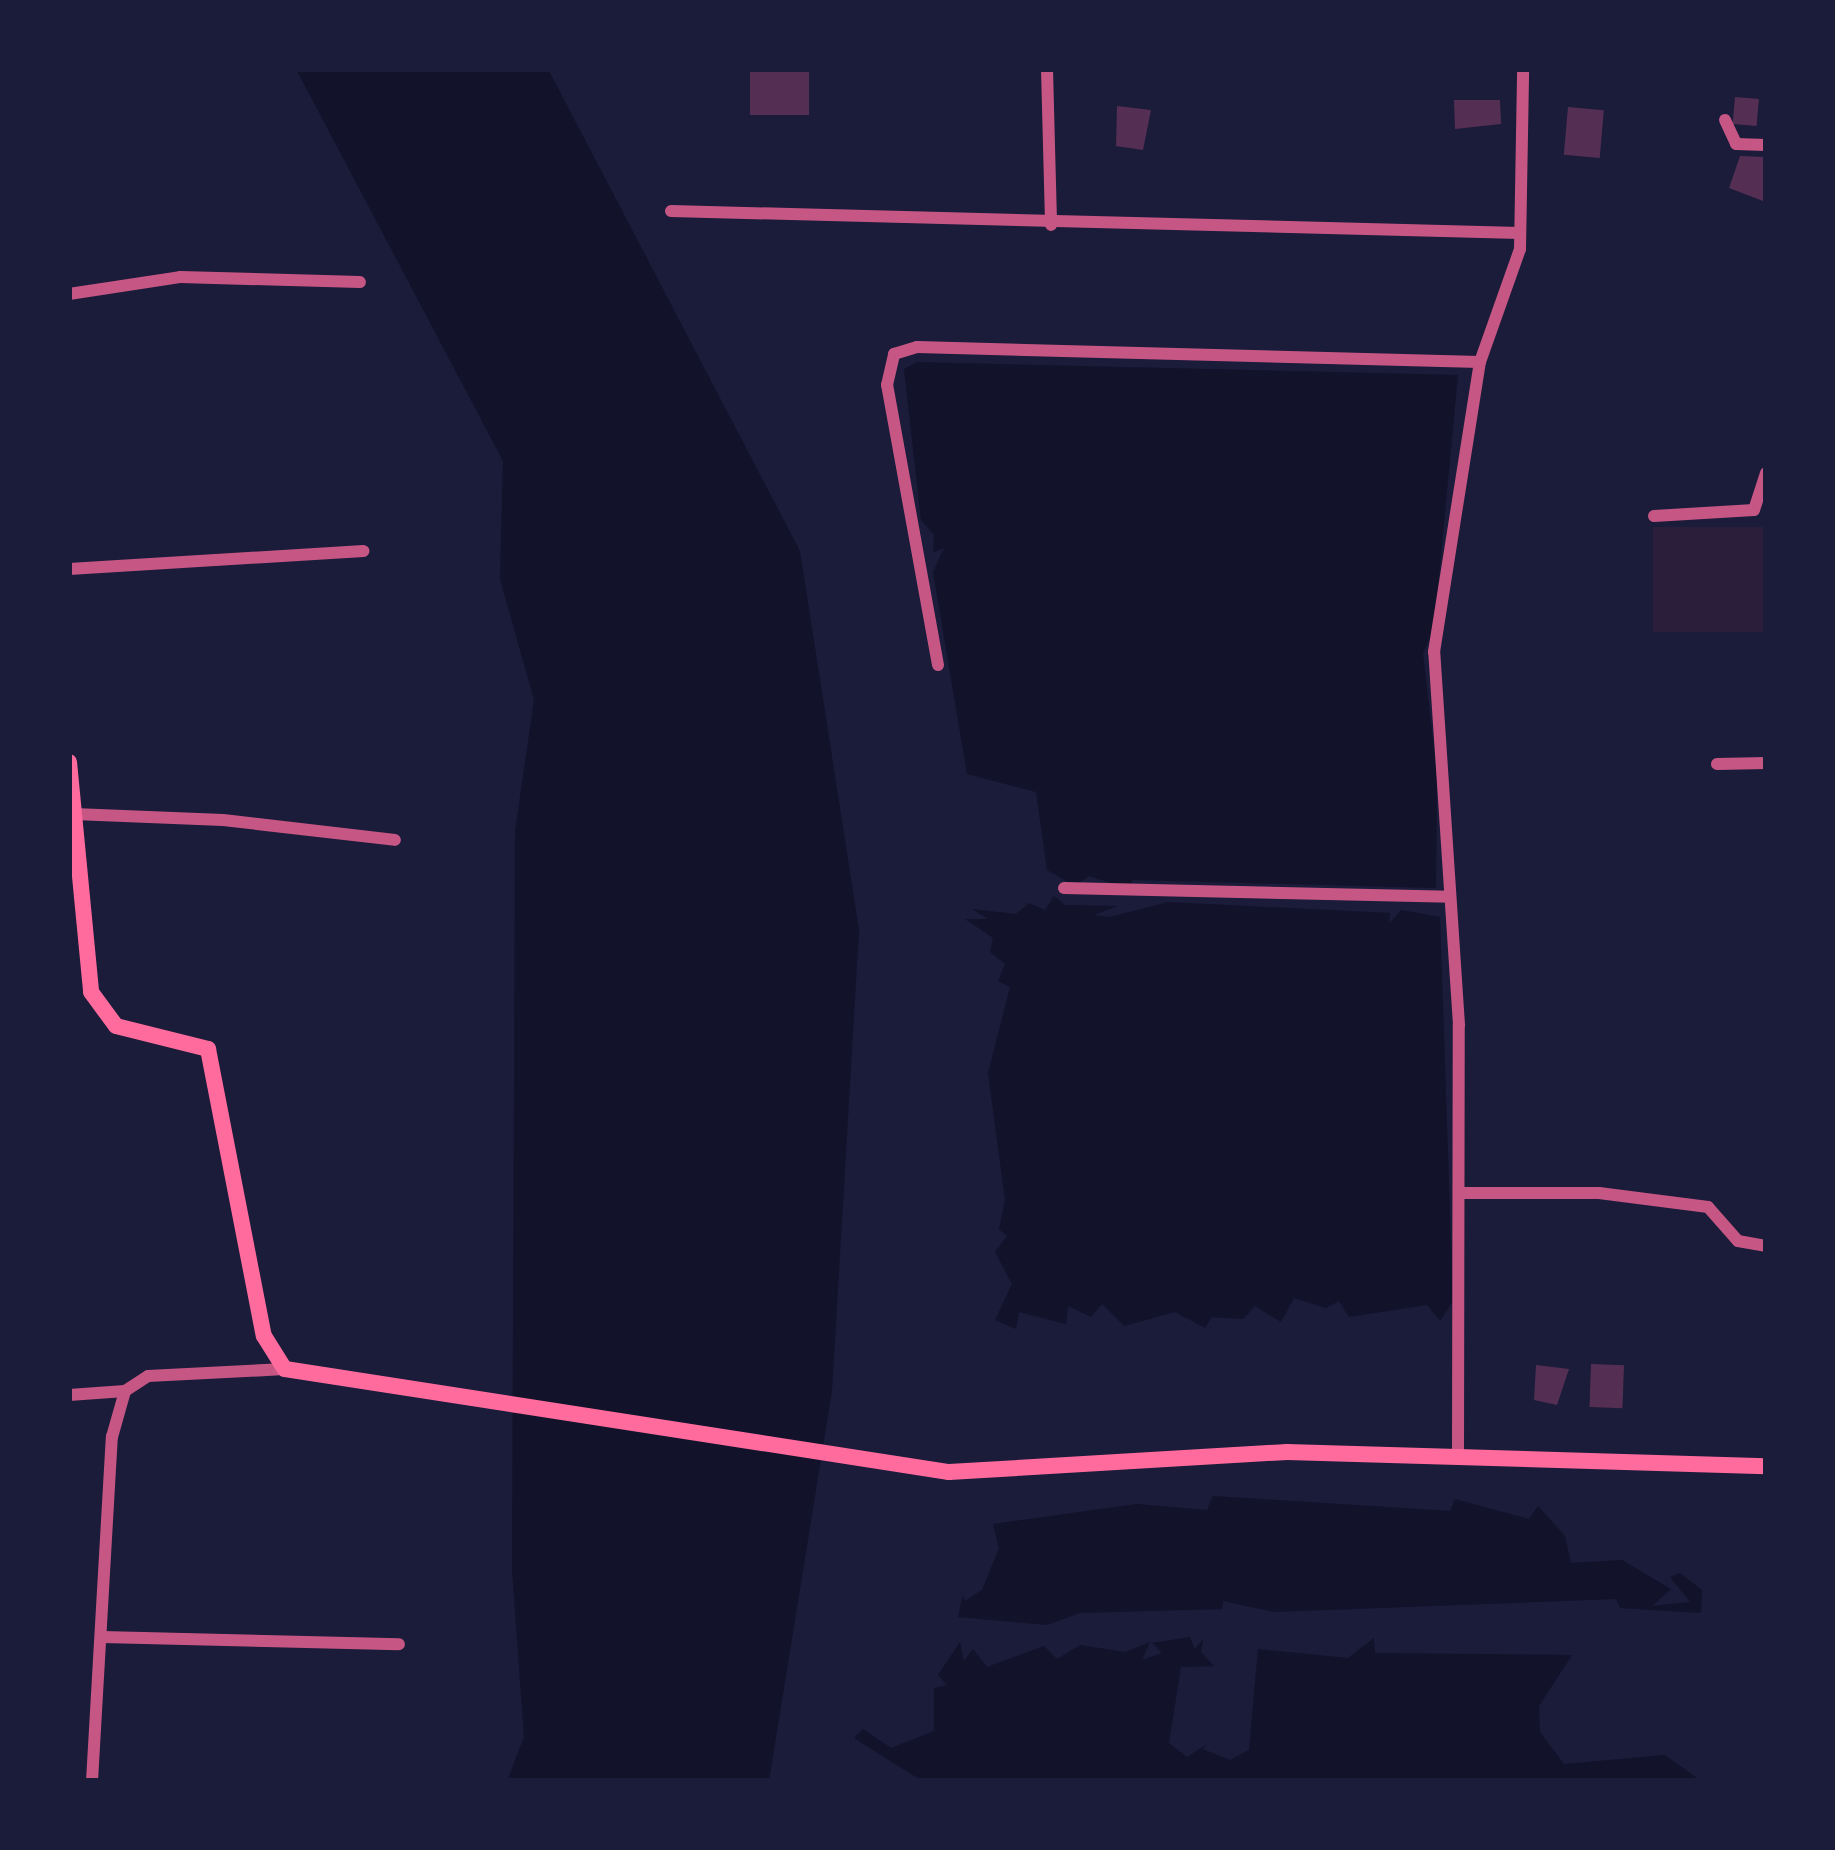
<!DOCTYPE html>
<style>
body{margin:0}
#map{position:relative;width:1835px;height:1850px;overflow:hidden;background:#1b1b3a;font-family:"Roboto Condensed",sans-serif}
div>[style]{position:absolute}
.green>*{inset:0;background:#2a1e3b;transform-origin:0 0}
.water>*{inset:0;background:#12122b}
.building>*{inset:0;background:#542f53;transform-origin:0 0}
.minor>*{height:12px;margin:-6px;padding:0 6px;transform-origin:6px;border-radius:6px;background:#c65784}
.secondary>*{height:16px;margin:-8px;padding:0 8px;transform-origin:8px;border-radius:8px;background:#ff6b9d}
span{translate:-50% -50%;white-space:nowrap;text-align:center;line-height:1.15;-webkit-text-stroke:9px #1b1b3a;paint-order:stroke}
.frame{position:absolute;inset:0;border:72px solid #1b1b3a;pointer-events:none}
</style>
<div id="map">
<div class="green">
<i style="left:1653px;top:527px;width:113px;height:105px"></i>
</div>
<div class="water">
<i style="clip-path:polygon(296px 69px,548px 69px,800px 551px,859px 930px,832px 1391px,769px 1781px,507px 1781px,524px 1737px,512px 1570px,515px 831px,534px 700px,500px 579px,503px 461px)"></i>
<i style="clip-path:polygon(917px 362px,1458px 375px,1434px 630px,1423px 653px,1437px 774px,1436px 888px,1133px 880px,1127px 888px,1089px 876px,1075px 886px,1047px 870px,1036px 792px,967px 774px,933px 572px,944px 548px,933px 553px,934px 535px,921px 520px,904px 369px)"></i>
<i style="clip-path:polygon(1054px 896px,1065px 905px,1118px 906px,1094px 915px,1110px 917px,1168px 902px,1390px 913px,1389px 924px,1401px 910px,1440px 917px,1453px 1301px,1440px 1321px,1427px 1305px,1349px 1317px,1339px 1301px,1326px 1308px,1294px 1298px,1281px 1322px,1255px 1306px,1243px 1319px,1212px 1317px,1205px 1328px,1175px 1312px,1124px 1326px,1102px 1304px,1091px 1317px,1068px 1306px,1066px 1324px,1019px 1312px,1016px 1329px,995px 1320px,1012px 1284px,995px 1252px,1007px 1236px,999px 1229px,1005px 1200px,988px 1073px,1010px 987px,998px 981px,1005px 964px,990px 952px,993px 938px,965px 919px,988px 919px,972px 909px,1016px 914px,1029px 903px,1045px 910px)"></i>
<i style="clip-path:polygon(1213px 1496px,1450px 1511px,1455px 1499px,1529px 1519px,1538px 1506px,1565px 1536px,1571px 1563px,1622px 1560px,1671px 1589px,1652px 1606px,1690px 1602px,1670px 1577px,1680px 1573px,1702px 1590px,1701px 1613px,1620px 1608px,1616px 1599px,1274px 1612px,1223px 1601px,1222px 1609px,1080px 1613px,1047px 1625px,958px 1617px,963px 1595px,965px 1601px,982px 1590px,999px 1548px,993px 1524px,1137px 1504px,1207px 1510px)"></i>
<i style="clip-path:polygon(1190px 1637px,1195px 1649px,1203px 1639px,1201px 1652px,1214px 1666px,1181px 1667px,1169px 1743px,1187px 1757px,1207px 1744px,1203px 1749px,1230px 1760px,1249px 1750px,1258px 1649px,1348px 1658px,1374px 1638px,1375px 1653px,1572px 1655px,1539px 1706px,1540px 1732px,1564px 1764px,1665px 1755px,1701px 1781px,922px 1781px,854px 1738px,863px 1729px,891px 1748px,934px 1731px,934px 1688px,947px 1685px,938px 1675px,960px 1642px,964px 1661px,973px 1649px,987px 1667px,1044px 1646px,1057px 1659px,1080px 1645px,1125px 1652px,1150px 1642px,1142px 1660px,1162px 1653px,1152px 1643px)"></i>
</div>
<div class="building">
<i style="left:750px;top:69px;width:59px;height:46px"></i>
<i style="left:1735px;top:97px;width:24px;height:27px;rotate:5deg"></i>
<i style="clip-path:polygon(1454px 100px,1500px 100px,1501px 124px,1455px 129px)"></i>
<i style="clip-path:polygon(1117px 106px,1151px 110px,1143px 150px,1116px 146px)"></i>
<i style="left:1568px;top:107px;width:36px;height:48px;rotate:5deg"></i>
<i style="clip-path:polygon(1740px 156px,1764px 157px,1763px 201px,1729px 188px)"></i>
<i style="left:1591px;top:1364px;width:33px;height:43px;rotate:2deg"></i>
<i style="clip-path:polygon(1536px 1365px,1569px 1369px,1557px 1405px,1534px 1400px)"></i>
</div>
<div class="minor">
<i style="left:1047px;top:69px;width:156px;rotate:88.5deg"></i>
<i style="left:1725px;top:120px;width:26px;rotate:65deg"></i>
<i style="left:1736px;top:144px;width:30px;rotate:2deg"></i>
<i style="left:671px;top:211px;width:849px;rotate:1.48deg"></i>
<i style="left:69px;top:294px;width:112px;rotate:-8.7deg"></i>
<i style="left:180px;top:277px;width:180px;rotate:1.6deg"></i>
<i style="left:1654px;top:516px;width:100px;rotate:-3.4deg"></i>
<i style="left:1754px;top:510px;width:39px;rotate:-72deg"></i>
<i style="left:69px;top:569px;width:295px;rotate:-3.5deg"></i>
<i style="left:938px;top:665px;width:285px;rotate:-100.3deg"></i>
<i style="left:887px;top:385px;width:32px;rotate:-77deg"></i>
<i style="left:894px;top:354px;width:24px;rotate:-17deg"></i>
<i style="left:917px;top:347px;width:563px;rotate:1.53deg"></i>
<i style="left:1717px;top:764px;width:49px;rotate:-1.2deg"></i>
<i style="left:74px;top:814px;width:149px;rotate:2.3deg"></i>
<i style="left:223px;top:820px;width:173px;rotate:6.6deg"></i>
<i style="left:1064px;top:888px;width:386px;rotate:1.3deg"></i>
<i style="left:1463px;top:1193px;width:136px"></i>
<i style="left:1599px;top:1193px;width:110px;rotate:7.3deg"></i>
<i style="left:1708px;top:1207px;width:45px;rotate:48.6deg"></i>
<i style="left:1738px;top:1241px;width:28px;rotate:10deg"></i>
<i style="left:69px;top:1395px;width:56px;rotate:-4.1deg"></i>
<i style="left:1458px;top:1456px;width:431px;rotate:-89.9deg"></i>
<i style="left:1459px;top:1025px;width:374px;rotate:-93.8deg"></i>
<i style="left:1434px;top:652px;width:294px;rotate:-81deg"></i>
<i style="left:1480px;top:362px;width:120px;rotate:-70.5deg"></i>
<i style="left:1520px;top:249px;width:180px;rotate:-89deg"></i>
<i style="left:102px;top:1637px;width:297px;rotate:1.4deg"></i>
<i style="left:92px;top:1781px;width:345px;rotate:-86.7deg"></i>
<i style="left:112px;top:1437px;width:48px;rotate:-74.2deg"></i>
<i style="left:125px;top:1391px;width:27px;rotate:-33deg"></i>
<i style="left:148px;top:1376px;width:137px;rotate:-2.9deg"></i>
</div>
<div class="secondary">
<i style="left:69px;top:762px;width:231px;rotate:84.5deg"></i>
<i style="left:91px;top:992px;width:42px;rotate:53.7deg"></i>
<i style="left:116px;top:1026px;width:95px;rotate:14deg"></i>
<i style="left:208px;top:1049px;width:292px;rotate:79deg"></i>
<i style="left:264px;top:1336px;width:39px;rotate:58deg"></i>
<i style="left:285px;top:1369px;width:672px;rotate:8.82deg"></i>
<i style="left:949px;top:1472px;width:339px;rotate:-3.4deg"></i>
<i style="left:1287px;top:1452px;width:479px;rotate:1.7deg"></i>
</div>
<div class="frame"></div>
</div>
